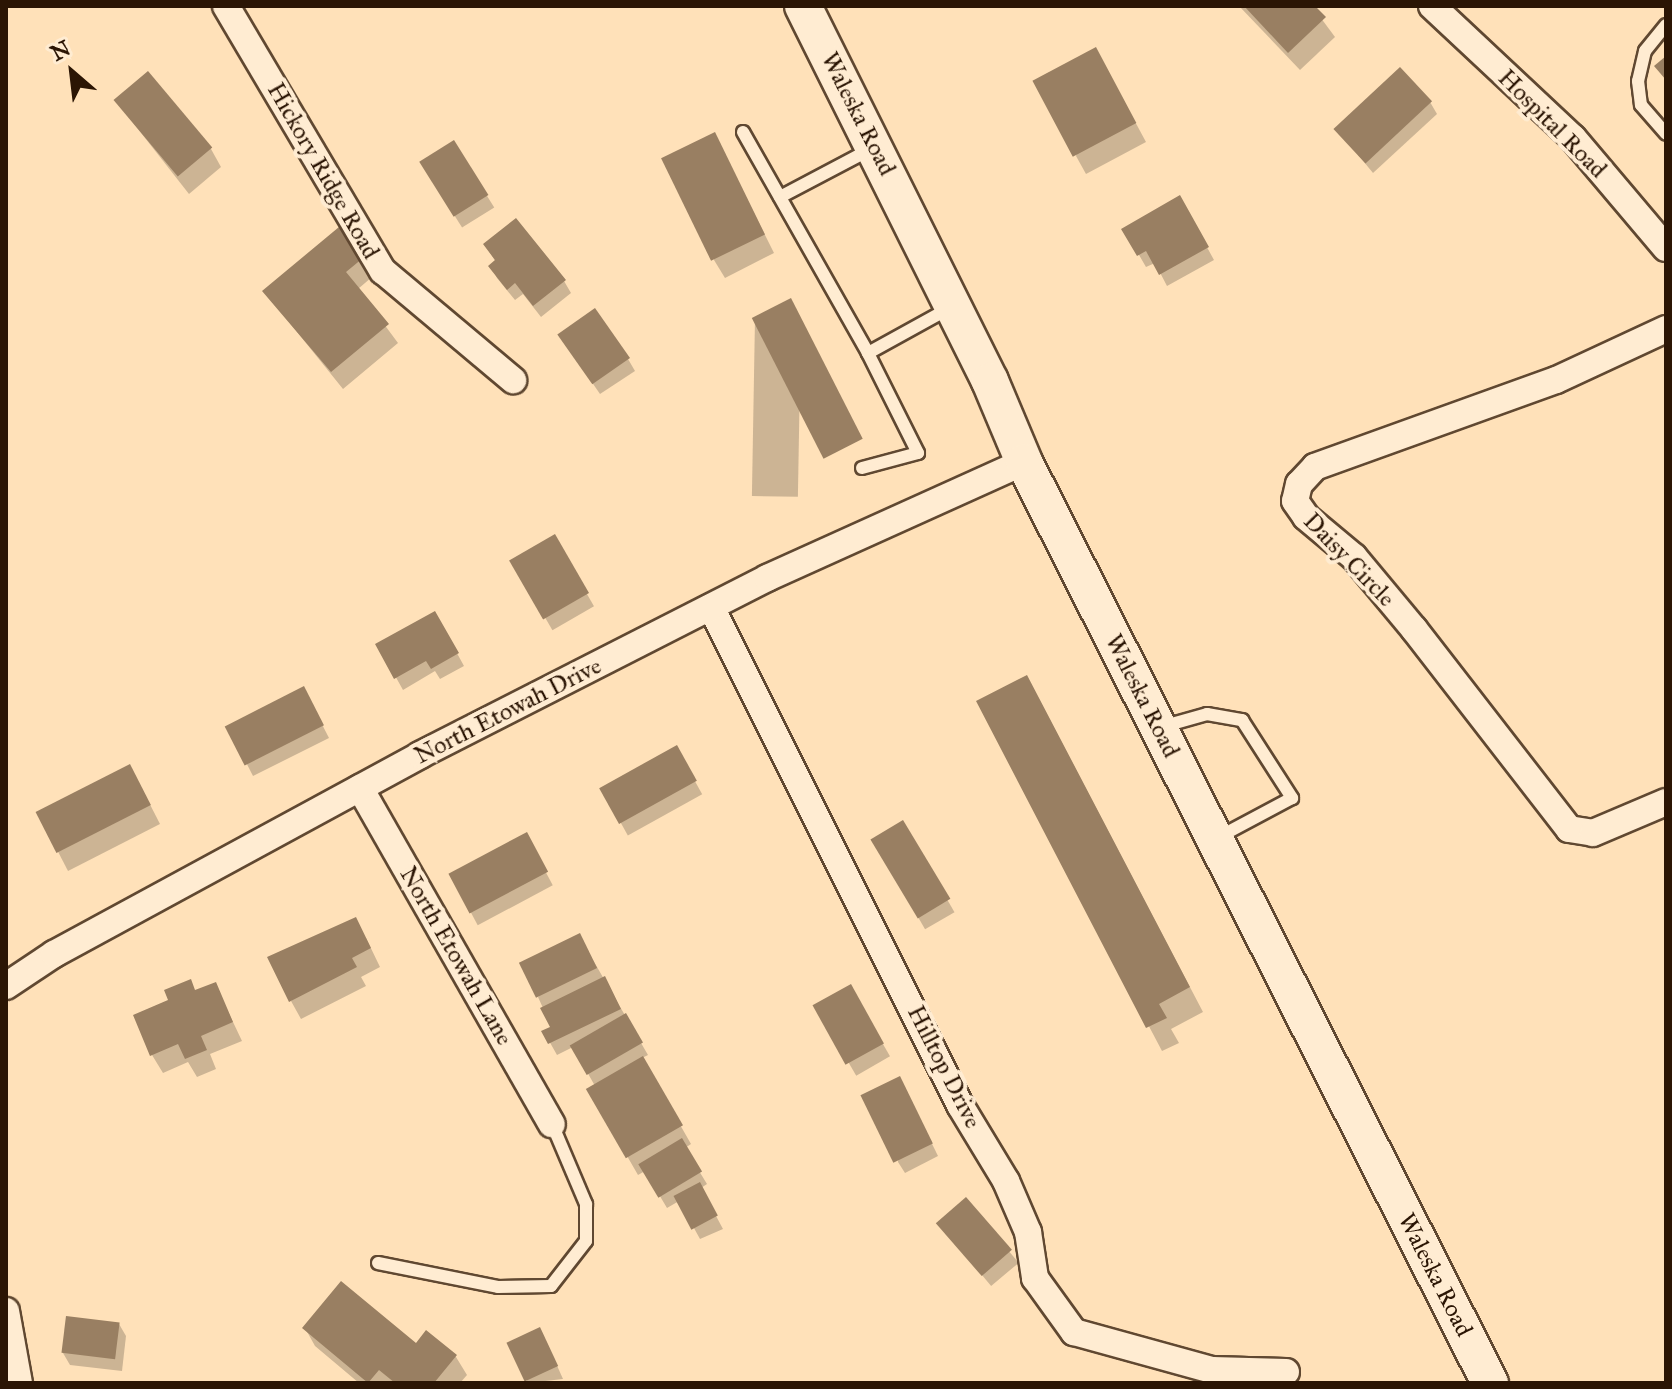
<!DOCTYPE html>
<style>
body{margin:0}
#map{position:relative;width:1672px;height:1389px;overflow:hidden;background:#ffe1b9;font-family:"IM FELL Great Primer",serif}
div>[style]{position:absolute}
.shadow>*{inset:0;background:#0003;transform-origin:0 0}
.building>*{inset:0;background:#997f62;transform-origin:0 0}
.roads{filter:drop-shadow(2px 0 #604831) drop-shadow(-2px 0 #604831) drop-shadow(0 2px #604831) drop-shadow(0 -2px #604831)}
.service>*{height:12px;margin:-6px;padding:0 6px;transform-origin:6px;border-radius:6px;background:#ffecd2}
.minor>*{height:26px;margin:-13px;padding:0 13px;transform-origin:13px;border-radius:13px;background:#ffecd2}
.secondary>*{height:36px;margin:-18px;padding:0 18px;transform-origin:18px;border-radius:18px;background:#ffecd2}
span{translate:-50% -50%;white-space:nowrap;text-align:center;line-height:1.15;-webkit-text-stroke:8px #ffecd2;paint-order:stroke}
.street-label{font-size:24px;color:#2b1504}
.frame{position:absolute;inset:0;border:8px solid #2b1504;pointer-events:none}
.north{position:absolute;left:32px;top:32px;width:80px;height:80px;-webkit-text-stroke:6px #ffecd2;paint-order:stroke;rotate:332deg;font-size:22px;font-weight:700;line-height:32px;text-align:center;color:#2b1504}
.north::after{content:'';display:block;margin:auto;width:28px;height:36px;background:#2b1504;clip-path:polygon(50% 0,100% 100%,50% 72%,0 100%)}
</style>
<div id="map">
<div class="shadow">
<i style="clip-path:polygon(1239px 6px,1312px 6px,1335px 37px,1300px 70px)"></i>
<i style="clip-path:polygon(1106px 68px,1146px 142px,1086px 174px,1076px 156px)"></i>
<i style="clip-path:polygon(116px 101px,211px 149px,221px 167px,189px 194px)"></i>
<i style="clip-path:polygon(1430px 102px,1437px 114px,1373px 173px,1336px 128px)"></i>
<i style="left:454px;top:143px;width:76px;height:38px;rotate:58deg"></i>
<i style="clip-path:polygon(724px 153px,774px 253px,725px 278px,714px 260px)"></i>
<i style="clip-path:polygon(1180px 198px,1214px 260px,1167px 286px,1155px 263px,1146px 267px,1124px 229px)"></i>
<i style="clip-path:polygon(485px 245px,564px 281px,571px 293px,541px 317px,523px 294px,515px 300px,497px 278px,491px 266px,496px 262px)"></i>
<i style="clip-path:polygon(362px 259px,372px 277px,358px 289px,398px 343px,343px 389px,264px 291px)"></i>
<i style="left:755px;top:318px;width:46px;height:178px;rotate:1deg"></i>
<i style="clip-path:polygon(567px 346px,628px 359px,635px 371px,600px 394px)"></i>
<i style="left:554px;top:537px;width:80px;height:48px;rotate:60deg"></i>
<i style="clip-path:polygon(435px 613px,464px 666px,440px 679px,435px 671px,403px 690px,378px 645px)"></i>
<i style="clip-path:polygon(310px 701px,329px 738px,253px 776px,228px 727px)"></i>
<i style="clip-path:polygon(1040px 701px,1203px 1012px,1171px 1029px,1179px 1043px,1162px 1051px,978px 702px)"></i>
<i style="left:676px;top:747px;width:54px;height:85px;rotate:61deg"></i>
<i style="clip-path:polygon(140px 785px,160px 824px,68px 871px,38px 813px)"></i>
<i style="left:903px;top:823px;width:103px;height:34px;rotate:60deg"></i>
<i style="left:526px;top:835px;width:57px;height:85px;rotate:62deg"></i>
<i style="clip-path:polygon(366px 938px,380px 967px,361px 977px,366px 986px,301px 1019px,291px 1001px)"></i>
<i style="clip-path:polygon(586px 948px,648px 1055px,642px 1058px,691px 1144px,685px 1148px,707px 1184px,701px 1188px,723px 1229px,700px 1239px,679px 1201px,667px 1208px,645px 1171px,638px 1175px,589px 1090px,595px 1086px,573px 1047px,557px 1055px,544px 1032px,552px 1028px,538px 997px)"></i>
<i style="clip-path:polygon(215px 984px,242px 1041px,210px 1054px,216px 1069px,197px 1077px,188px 1062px,163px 1073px,152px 1055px,196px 992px)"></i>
<i style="left:850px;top:987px;width:80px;height:39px;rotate:60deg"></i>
<i style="clip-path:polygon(906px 1091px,938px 1156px,905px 1173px,898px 1162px)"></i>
<i style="left:966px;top:1200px;width:82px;height:36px;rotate:50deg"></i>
<i style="clip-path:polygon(119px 1324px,126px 1336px,122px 1371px,70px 1365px,63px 1353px)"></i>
<i style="clip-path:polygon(305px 1328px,416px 1346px,427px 1333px,456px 1357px,467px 1375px,460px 1383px,359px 1383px,315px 1346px)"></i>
<i style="clip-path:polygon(546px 1341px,563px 1379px,528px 1383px,510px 1345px)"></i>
</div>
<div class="building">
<i style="clip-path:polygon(1244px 6px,1315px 6px,1326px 17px,1288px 53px)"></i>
<i style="left:1096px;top:47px;width:86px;height:72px;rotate:62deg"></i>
<i style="clip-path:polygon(1666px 56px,1666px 80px,1654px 66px)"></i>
<i style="left:1400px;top:67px;width:47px;height:91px;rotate:47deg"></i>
<i style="left:148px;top:71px;width:100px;height:45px;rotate:50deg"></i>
<i style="left:715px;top:132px;width:114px;height:60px;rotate:64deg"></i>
<i style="left:454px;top:140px;width:65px;height:41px;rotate:58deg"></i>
<i style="clip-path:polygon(1180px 195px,1209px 247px,1159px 275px,1146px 251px,1137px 256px,1121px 229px)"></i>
<i style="clip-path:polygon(516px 218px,566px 280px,533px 306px,515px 283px,507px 290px,488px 266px,495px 260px,483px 244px)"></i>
<i style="clip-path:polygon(339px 227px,363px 258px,346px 272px,389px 324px,331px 372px,262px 291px)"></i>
<i style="left:791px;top:298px;width:158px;height:44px;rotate:63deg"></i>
<i style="left:595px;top:308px;width:61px;height:46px;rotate:55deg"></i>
<i style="left:555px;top:534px;width:68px;height:53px;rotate:60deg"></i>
<i style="clip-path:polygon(435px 611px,459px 653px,431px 669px,426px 661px,394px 679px,375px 644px)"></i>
<i style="clip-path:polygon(1027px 675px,1190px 987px,1159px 1004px,1167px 1018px,1146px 1028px,976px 701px)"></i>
<i style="left:304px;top:686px;width:44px;height:89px;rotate:63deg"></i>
<i style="left:677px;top:745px;width:41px;height:89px;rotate:61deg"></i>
<i style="left:130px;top:764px;width:46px;height:106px;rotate:63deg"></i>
<i style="left:903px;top:820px;width:92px;height:38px;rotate:59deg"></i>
<i style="left:527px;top:832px;width:45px;height:89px;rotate:62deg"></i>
<i style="clip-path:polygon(356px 917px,371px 948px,352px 958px,357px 967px,289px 1002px,267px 957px)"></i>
<i style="left:580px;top:933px;width:39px;height:68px;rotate:64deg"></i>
<i style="clip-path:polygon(605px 976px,621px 1009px,548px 1044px,541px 1031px,550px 1027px,540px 1008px)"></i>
<i style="clip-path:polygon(191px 979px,195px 990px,216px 982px,233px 1022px,201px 1036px,207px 1050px,185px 1059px,178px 1044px,150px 1056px,133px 1015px,168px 1000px,164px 990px)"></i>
<i style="left:851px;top:984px;width:68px;height:44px;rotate:61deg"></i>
<i style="left:626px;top:1013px;width:34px;height:65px;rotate:60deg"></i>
<i style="left:643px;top:1056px;width:80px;height:66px;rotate:60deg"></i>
<i style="left:900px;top:1076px;width:75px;height:44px;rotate:64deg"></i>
<i style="left:682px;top:1138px;width:39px;height:51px;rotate:59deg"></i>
<i style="left:700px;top:1182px;width:38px;height:30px;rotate:62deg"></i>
<i style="left:966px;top:1197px;width:70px;height:40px;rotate:49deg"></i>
<i style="clip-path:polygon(341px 1281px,416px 1343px,426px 1330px,457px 1355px,434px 1383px,395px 1383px,379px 1370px,368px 1383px,302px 1328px)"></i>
<i style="left:66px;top:1316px;width:54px;height:37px;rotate:7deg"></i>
<i style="left:540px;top:1327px;width:43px;height:37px;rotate:65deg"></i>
</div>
<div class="roads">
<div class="service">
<i style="left:1666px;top:25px;width:33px;rotate:129deg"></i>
<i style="left:1645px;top:51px;width:31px;rotate:103deg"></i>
<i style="left:1638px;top:81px;width:24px;rotate:83deg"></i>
<i style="left:1641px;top:105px;width:38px;rotate:49deg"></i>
<i style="left:743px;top:132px;width:254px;rotate:60.5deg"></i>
<i style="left:868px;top:353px;width:94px;rotate:-28.8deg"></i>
<i style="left:780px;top:197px;width:101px;rotate:-27.8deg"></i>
<i style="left:862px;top:468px;width:58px;rotate:-15deg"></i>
<i style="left:918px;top:453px;width:112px;rotate:-116.6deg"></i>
<i style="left:1161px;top:727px;width:48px;rotate:-15.8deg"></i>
<i style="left:1207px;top:714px;width:36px;rotate:10deg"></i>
<i style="left:1242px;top:720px;width:93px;rotate:57.3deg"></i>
<i style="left:1292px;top:798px;width:85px;rotate:151.9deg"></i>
<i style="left:378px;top:1263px;width:122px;rotate:11.3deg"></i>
<i style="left:498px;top:1287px;width:53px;rotate:-1.1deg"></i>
<i style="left:551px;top:1286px;width:57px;rotate:-52.1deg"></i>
<i style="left:586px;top:1241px;width:37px;rotate:-90deg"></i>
<i style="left:586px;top:1204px;width:87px;rotate:-113deg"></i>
</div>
<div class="minor">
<i style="left:226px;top:6px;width:308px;rotate:59.4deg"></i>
<i style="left:383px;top:271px;width:170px;rotate:40deg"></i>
<i style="left:1432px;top:6px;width:193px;rotate:43.1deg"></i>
<i style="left:1573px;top:138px;width:144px;rotate:49.8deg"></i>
<i style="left:1666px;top:329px;width:121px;rotate:155.1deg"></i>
<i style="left:1556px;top:380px;width:256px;rotate:160.2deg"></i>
<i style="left:1315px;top:467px;width:23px;rotate:133deg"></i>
<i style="left:1299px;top:484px;width:17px;rotate:103deg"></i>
<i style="left:1295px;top:501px;width:19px;rotate:55deg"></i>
<i style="left:1306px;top:517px;width:62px;rotate:39.8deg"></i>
<i style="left:1354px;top:557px;width:94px;rotate:50.2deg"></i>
<i style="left:1414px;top:629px;width:253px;rotate:52.2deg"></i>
<i style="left:1569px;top:829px;width:24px;rotate:9deg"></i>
<i style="left:1593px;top:833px;width:79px;rotate:-23deg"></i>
<i style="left:711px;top:607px;width:557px;rotate:63.43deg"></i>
<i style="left:960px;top:1105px;width:89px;rotate:58.8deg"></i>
<i style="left:1006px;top:1181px;width:56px;rotate:66.7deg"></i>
<i style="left:1028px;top:1232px;width:47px;rotate:81.3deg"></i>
<i style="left:1035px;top:1278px;width:67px;rotate:54.2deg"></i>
<i style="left:1074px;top:1332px;width:143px;rotate:15.4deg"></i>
<i style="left:1212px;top:1370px;width:74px;rotate:1.5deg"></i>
<i style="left:360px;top:788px;width:387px;rotate:60.3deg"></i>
<i style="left:6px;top:986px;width:58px;rotate:-33.7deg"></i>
<i style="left:54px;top:954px;width:417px;rotate:-28.5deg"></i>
<i style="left:420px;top:755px;width:390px;rotate:-27deg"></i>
<i style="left:767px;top:578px;width:282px;rotate:-24.3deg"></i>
<i style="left:6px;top:1311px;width:73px;rotate:79.8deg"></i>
</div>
<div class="secondary">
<i style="left:803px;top:6px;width:419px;rotate:63.5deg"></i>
<i style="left:990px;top:381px;width:88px;rotate:67.2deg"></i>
<i style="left:1024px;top:462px;width:1032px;rotate:63.16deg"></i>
</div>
</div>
<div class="street-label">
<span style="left:858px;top:114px;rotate:63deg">Waleska Road</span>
<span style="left:1552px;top:124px;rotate:45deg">Hospital Road</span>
<span style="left:323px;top:171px;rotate:60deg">Hickory Ridge Road</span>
<span style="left:1349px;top:560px;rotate:46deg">Daisy Circle</span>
<span style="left:1142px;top:696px;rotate:63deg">Waleska Road</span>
<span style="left:508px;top:711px;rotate:-27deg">North Etowah Drive</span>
<span style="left:456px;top:956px;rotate:60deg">North Etowah Lane</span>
<span style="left:944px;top:1067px;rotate:63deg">Hilltop Drive</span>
<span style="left:1435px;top:1275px;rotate:63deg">Waleska Road</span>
</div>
<div class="frame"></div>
<div class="north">N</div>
</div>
